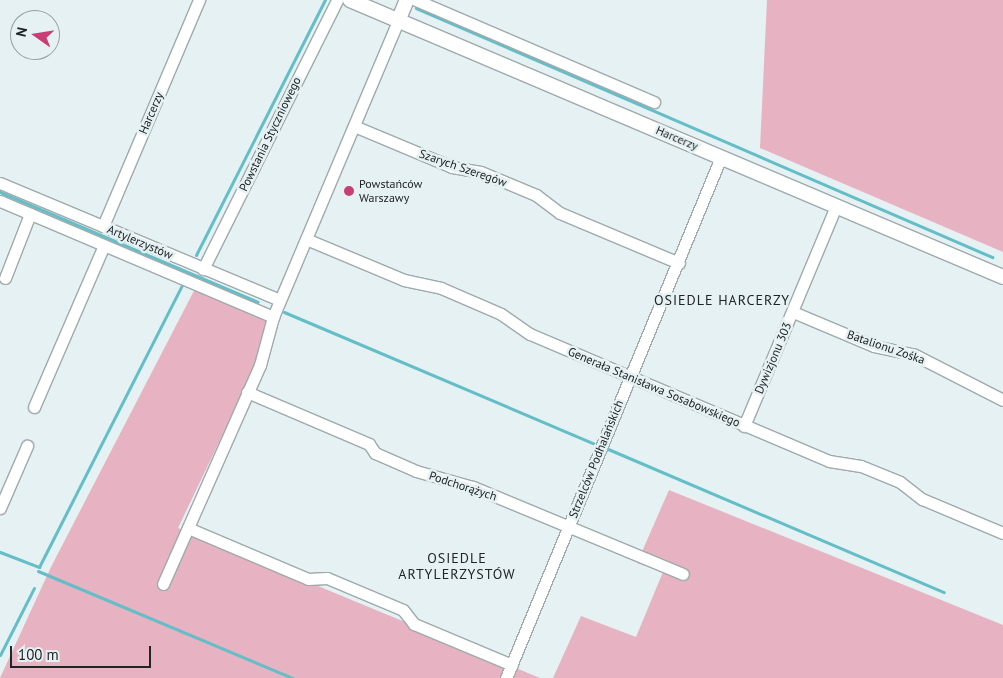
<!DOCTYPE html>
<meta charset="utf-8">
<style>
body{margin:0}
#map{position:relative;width:1003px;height:678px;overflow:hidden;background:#e5f1f3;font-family:"PT Sans",sans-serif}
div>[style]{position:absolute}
.green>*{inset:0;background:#e7b2c1}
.stream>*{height:3px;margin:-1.5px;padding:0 1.5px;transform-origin:1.5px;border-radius:1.5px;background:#63bec8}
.roads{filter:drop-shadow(1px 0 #9eaaab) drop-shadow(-1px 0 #9eaaab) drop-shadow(0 1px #9eaaab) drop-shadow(0 -1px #9eaaab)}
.minor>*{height:11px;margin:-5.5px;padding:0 5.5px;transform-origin:5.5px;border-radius:5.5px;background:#fff}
.tertiary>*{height:14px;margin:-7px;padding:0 7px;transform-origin:7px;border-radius:7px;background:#fff}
.dots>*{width:14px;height:14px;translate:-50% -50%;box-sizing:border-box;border:2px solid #e5f1f3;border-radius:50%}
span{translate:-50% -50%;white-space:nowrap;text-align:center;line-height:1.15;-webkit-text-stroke:5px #e5f1f3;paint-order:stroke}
.street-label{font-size:12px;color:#212526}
.poi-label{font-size:12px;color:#212526}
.left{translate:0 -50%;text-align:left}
.neighbourhood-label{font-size:14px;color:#212526;letter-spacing:1px}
.north{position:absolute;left:10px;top:10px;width:50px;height:50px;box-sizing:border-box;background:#e5f1f3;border:1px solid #979fa1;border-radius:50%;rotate:283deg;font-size:14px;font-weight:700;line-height:20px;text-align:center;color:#212526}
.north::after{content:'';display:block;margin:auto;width:18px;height:22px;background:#c83e75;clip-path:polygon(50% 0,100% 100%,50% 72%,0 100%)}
.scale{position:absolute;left:10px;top:646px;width:141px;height:22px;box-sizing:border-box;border:2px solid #212526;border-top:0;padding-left:6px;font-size:15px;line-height:18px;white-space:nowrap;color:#212526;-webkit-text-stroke:4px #e5f1f3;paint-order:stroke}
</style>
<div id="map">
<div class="green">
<i style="clip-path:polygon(767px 0,1003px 0,1003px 252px,760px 148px)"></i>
<i style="clip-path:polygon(197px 285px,275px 325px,178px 528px,540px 678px,0 678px,51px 567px)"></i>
<i style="clip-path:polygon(669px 490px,1003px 625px,1003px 678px,553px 678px,581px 616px,636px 637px,663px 572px,637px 563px)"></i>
</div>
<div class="stream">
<i style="left:416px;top:8px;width:628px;rotate:23.38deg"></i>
<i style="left:0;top:192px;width:280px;rotate:23.1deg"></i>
<i style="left:196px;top:255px;width:286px;rotate:-63.2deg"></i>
<i style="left:284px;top:312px;width:336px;rotate:23deg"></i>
<i style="left:608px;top:449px;width:365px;rotate:23.1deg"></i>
<i style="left:0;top:552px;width:42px;rotate:21deg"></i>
<i style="left:39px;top:567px;width:316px;rotate:-63.1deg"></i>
<i style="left:38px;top:571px;width:277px;rotate:22.8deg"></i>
<i style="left:0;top:655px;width:75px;rotate:-63.1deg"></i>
</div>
<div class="roads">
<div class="minor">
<i style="left:416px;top:0;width:259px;rotate:23.2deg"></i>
<i style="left:354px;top:126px;width:106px;rotate:22.7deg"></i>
<i style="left:452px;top:167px;width:29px;rotate:10deg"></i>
<i style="left:481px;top:172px;width:60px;rotate:22.7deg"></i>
<i style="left:536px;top:195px;width:30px;rotate:37deg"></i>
<i style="left:560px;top:213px;width:129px;rotate:22.8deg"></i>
<i style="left:0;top:183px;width:303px;rotate:22.7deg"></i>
<i style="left:0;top:201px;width:297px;rotate:23deg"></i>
<i style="left:103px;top:226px;width:246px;rotate:-67deg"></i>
<i style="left:306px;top:239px;width:106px;rotate:22.7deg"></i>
<i style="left:404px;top:280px;width:38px;rotate:12deg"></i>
<i style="left:441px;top:288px;width:65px;rotate:23.4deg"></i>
<i style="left:501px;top:314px;width:35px;rotate:35deg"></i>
<i style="left:530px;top:334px;width:325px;rotate:23deg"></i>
<i style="left:829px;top:461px;width:32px;rotate:9deg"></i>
<i style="left:861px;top:466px;width:42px;rotate:22.3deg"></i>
<i style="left:900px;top:482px;width:28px;rotate:38deg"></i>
<i style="left:922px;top:499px;width:88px;rotate:22.8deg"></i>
<i style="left:203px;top:269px;width:301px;rotate:-63.5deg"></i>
<i style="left:5px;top:278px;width:69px;rotate:-68.7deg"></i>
<i style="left:793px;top:312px;width:88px;rotate:22.8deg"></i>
<i style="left:874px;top:346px;width:40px;rotate:12deg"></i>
<i style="left:913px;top:354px;width:101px;rotate:27.1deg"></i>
<i style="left:247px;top:392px;width:133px;rotate:23.1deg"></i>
<i style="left:369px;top:444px;width:11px;rotate:56deg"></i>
<i style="left:375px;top:453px;width:45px;rotate:23.7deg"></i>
<i style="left:416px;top:471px;width:59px;rotate:15.7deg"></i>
<i style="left:473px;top:487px;width:227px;rotate:22.5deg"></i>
<i style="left:34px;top:407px;width:176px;rotate:-66.6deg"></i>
<i style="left:744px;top:426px;width:238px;rotate:-67.3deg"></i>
<i style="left:0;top:508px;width:68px;rotate:-66.5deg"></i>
<i style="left:188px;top:528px;width:130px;rotate:23deg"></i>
<i style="left:308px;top:579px;width:19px;rotate:-3deg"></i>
<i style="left:327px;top:578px;width:82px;rotate:22.8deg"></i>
<i style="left:403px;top:610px;width:18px;rotate:52deg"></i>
<i style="left:414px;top:624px;width:106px;rotate:22.7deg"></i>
<i style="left:163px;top:584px;width:240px;rotate:-66.1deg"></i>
<i style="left:260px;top:365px;width:50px;rotate:-74.8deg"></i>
<i style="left:273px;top:317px;width:321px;rotate:-67.1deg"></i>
<i style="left:506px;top:678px;width:564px;rotate:-67.58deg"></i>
</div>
<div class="tertiary">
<i style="left:350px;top:0;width:709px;rotate:22.99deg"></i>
<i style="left:398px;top:21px;width:23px;rotate:-67deg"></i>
</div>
</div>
<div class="dots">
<i style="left:349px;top:191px;background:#c83e75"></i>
</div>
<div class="street-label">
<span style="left:151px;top:113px;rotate:-67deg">Harcerzy</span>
<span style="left:270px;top:134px;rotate:-64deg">Powstania Styczniowego</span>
<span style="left:677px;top:138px;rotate:23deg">Harcerzy</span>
<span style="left:463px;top:168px;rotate:19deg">Szarych Szeregów</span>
<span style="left:140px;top:242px;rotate:23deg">Artylerzystów</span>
<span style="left:886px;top:347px;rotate:19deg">Batalionu Zośka</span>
<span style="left:773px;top:358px;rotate:-67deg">Dywizjonu 303</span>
<span style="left:654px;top:387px;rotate:23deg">Generała Stanisława Sosabowskiego</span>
<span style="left:596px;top:459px;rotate:-68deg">Strzelców Podhalańskich</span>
<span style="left:463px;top:486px;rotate:18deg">Podchorążych</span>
</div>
<div class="poi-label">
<span class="left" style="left:359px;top:191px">Powstańców<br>Warszawy</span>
</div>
<div class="neighbourhood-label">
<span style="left:722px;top:300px">OSIEDLE HARCERZY</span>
<span style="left:457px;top:566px">OSIEDLE<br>ARTYLERZYSTÓW</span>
</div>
<div class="north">N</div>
<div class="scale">100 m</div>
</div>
